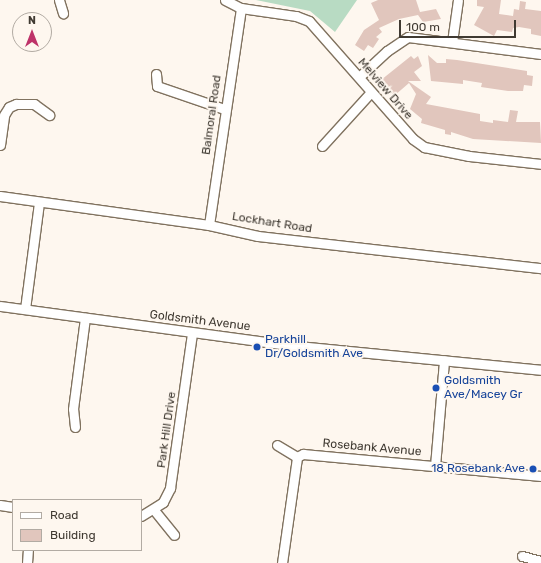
<!DOCTYPE html>
<style>
body{margin:0}
#map{position:relative;width:541px;height:563px;overflow:hidden;background:#fef7ef;font-family:Rubik,sans-serif}
div>[style]{position:absolute}
.green>*{inset:0;background:#b8dbc3}
.building>*{inset:0;background:#e1c6bd}
.roads{filter:drop-shadow(1px 0 #80725f) drop-shadow(-1px 0 #80725f) drop-shadow(0 1px #80725f) drop-shadow(0 -1px #80725f)}
.minor>*{height:9px;margin:-4.5px;padding:0 4.5px;transform-origin:4.5px;border-radius:4.5px;background:#fff}
.dots>*{width:11px;height:11px;translate:-50% -50%;box-sizing:border-box;border:2px solid #fef7ef;border-radius:50%}
span{translate:-50% -50%;white-space:nowrap;text-align:center;line-height:1.15;-webkit-text-stroke:4px #fef7ef;paint-order:stroke}
.street-label{font-size:12px;color:#403a32}
.transit-label{font-size:12px;color:#164399}
.left{translate:0 -50%;text-align:left}
.right{translate:-100% -50%;text-align:right}
.legend{position:absolute;left:12px;top:499px;width:130px;height:52px;box-sizing:border-box;background:#fef7ef;border:1px solid #b2aba3;margin:0;padding:5px 7px;list-style:none;font-size:12px;color:#403a32}
.legend li{display:flex;align-items:center;gap:8px;height:20px}
.legend b{width:20px;border:1px solid #b2aba3}
.north{position:absolute;left:12px;top:12px;width:40px;height:40px;box-sizing:border-box;background:#fef7ef;border:1px solid #b2aba3;border-radius:50%;rotate:0deg;font-size:11px;font-weight:700;line-height:16px;text-align:center;color:#403a32}
.north::after{content:'';display:block;margin:auto;width:14px;height:18px;background:#be3369;clip-path:polygon(50% 0,100% 100%,50% 72%,0 100%)}
.scale{position:absolute;left:399px;top:20px;width:117px;height:18px;box-sizing:border-box;border:2px solid #403a32;border-top:0;padding-left:5px;font-size:12px;line-height:14px;white-space:nowrap;color:#403a32;-webkit-text-stroke:3px #fef7ef;paint-order:stroke}
</style>
<div id="map">
<div class="green">
<i style="clip-path:polygon(256px 0,357px 0,335px 32px,310px 11px)"></i>
</div>
<div class="building">
<i style="clip-path:polygon(378px 0,416px 0,420px 12px,436px 9px,441px 19px,423px 22px,418px 15px,399px 19px,379px 28px,382px 32px,376px 37px,379px 39px,373px 48px,368px 45px,364px 51px,355px 45px,364px 30px,379px 20px,371px 3px)"></i>
<i style="clip-path:polygon(477px 0,501px 0,499px 14px,513px 16px,514px 9px,519px 10px,520px 1px,526px 2px,525px 9px,541px 11px,541px 36px,531px 34px,531px 29px,519px 27px,513px 28px,512px 32px,497px 30px,494px 36px,474px 25px,484px 7px,477px 6px)"></i>
<i style="clip-path:polygon(428px 55px,437px 63px,446px 63px,446px 59px,457px 60px,527px 71px,527px 75px,533px 76px,532px 86px,524px 85px,523px 91px,508px 91px,481px 87px,482px 83px,463px 80px,463px 84px,431px 81px)"></i>
<i style="clip-path:polygon(411px 56px,414px 59px,418px 56px,422px 66px,414px 72px,421px 81px,408px 81px,431px 97px,426px 104px,480px 114px,480px 121px,493px 123px,493px 120px,508px 122px,510px 110px,518px 111px,516px 122px,540px 122px,541px 143px,473px 139px,451px 132px,451px 135px,445px 134px,445px 130px,421px 123px,422px 119px,410px 109px,416px 94px,409px 83px,394px 96px,381px 80px)"></i>
</div>
<div class="roads">
<div class="minor">
<i style="left:59px;top:0;width:14px;rotate:73deg"></i>
<i style="left:225px;top:0;width:18px;rotate:27deg"></i>
<i style="left:241px;top:8px;width:56px;rotate:8.3deg"></i>
<i style="left:296px;top:16px;width:14px;rotate:21deg"></i>
<i style="left:309px;top:21px;width:157px;rotate:48.6deg"></i>
<i style="left:413px;top:139px;width:14px;rotate:36deg"></i>
<i style="left:424px;top:147px;width:46px;rotate:11.3deg"></i>
<i style="left:469px;top:156px;width:72px;rotate:6.3deg"></i>
<i style="left:452px;top:42px;width:42px;rotate:-81.9deg"></i>
<i style="left:156px;top:74px;width:12px;rotate:85deg"></i>
<i style="left:157px;top:86px;width:71px;rotate:18.9deg"></i>
<i style="left:359px;top:77px;width:38px;rotate:-43deg"></i>
<i style="left:387px;top:51px;width:25px;rotate:-34deg"></i>
<i style="left:408px;top:37px;width:134px;rotate:7.3deg"></i>
<i style="left:0;top:145px;width:30px;rotate:-82deg"></i>
<i style="left:4px;top:115px;width:9px;rotate:-58deg"></i>
<i style="left:9px;top:107px;width:8px;rotate:-23deg"></i>
<i style="left:16px;top:104px;width:18px"></i>
<i style="left:34px;top:104px;width:19px;rotate:36deg"></i>
<i style="left:322px;top:146px;width:73px;rotate:-47.8deg"></i>
<i style="left:0;top:196px;width:211px;rotate:7.9deg"></i>
<i style="left:209px;top:225px;width:50px;rotate:12.7deg"></i>
<i style="left:258px;top:236px;width:285px;rotate:6.5deg"></i>
<i style="left:209px;top:225px;width:219px;rotate:-81.6deg"></i>
<i style="left:0;top:306px;width:290px;rotate:7.7deg"></i>
<i style="left:287px;top:345px;width:255px;rotate:5.6deg"></i>
<i style="left:25px;top:309px;width:108px;rotate:-82.5deg"></i>
<i style="left:75px;top:427px;width:18px;rotate:-96deg"></i>
<i style="left:73px;top:409px;width:92px;rotate:-82.5deg"></i>
<i style="left:277px;top:445px;width:23px;rotate:31deg"></i>
<i style="left:297px;top:457px;width:7px;rotate:-27deg"></i>
<i style="left:303px;top:454px;width:239px;rotate:5.3deg"></i>
<i style="left:435px;top:466px;width:106px;rotate:-85.1deg"></i>
<i style="left:0;top:505px;width:13px;rotate:9deg"></i>
<i style="left:154px;top:510px;width:32px;rotate:51deg"></i>
<i style="left:141px;top:516px;width:26px;rotate:-32deg"></i>
<i style="left:163px;top:502px;width:16px;rotate:-63deg"></i>
<i style="left:170px;top:488px;width:157px;rotate:-81.9deg"></i>
<i style="left:522px;top:556px;width:20px;rotate:15deg"></i>
<i style="left:27px;top:563px;width:13px;rotate:-86deg"></i>
<i style="left:282px;top:563px;width:107px;rotate:-81.9deg"></i>
</div>
</div>
<div class="dots">
<i style="left:257px;top:347px;background:#1a4fb4"></i>
<i style="left:436px;top:388px;background:#1a4fb4"></i>
<i style="left:533px;top:469px;background:#1a4fb4"></i>
</div>
<div class="street-label">
<span style="left:385px;top:89px;rotate:49deg">Melview Drive</span>
<span style="left:212px;top:115px;rotate:-82deg">Balmoral Road</span>
<span style="left:272px;top:223px;rotate:9deg">Lockhart Road</span>
<span style="left:200px;top:321px;rotate:7deg">Goldsmith Avenue</span>
<span style="left:167px;top:430px;rotate:-82deg">Park Hill Drive</span>
<span style="left:372px;top:448px;rotate:5deg">Rosebank Avenue</span>
</div>
<div class="transit-label">
<span class="left" style="left:265px;top:347px">Parkhill<br>Dr/Goldsmith Ave</span>
<span class="left" style="left:444px;top:388px">Goldsmith<br>Ave/Macey Gr</span>
<span class="right" style="left:525px;top:469px">18 Rosebank Ave</span>
</div>
<ul class="legend">
<li><b style="height:5px;background:#fff"></b>Road</li>
<li><b style="height:11px;background:#e1c6bd"></b>Building</li>
</ul>
<div class="north">N</div>
<div class="scale">100 m</div>
</div>
